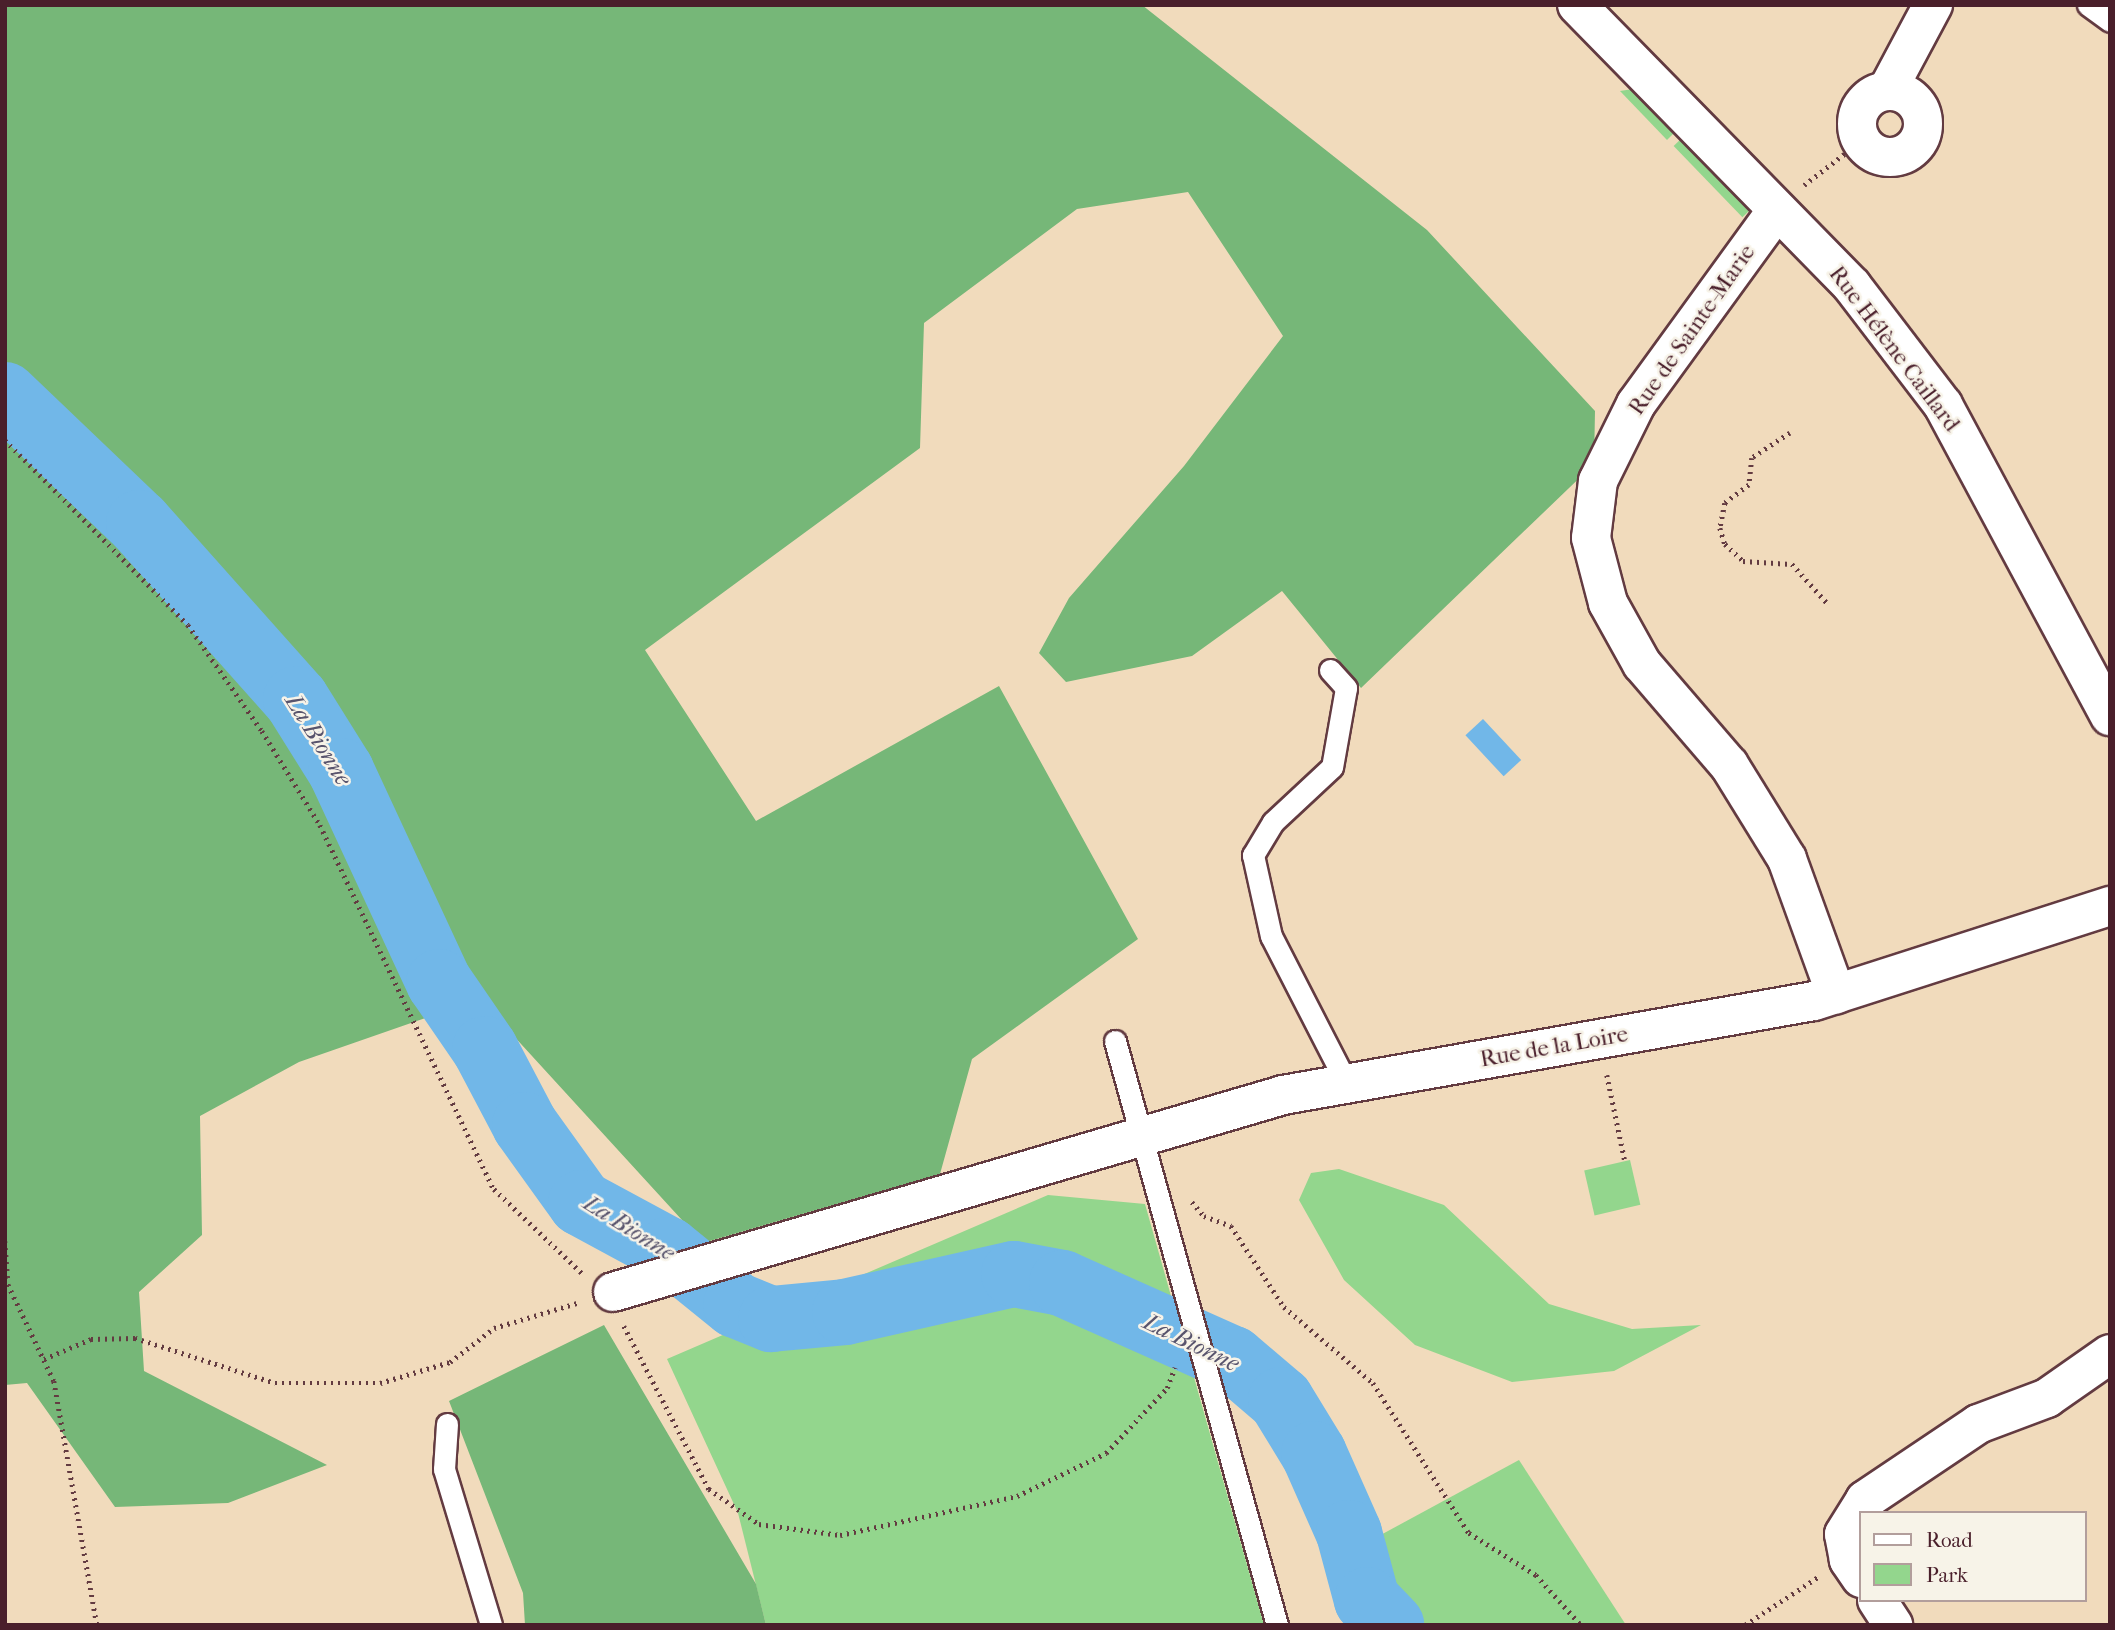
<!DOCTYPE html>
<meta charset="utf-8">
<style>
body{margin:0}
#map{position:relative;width:2115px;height:1630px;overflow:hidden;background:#f1dbbc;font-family:"IM FELL French Canon",serif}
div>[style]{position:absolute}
.green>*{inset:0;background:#93d68d;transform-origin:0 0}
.forest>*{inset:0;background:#76b778}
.water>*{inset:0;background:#71b7e8;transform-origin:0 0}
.river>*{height:66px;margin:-33px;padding:0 33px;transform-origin:33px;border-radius:33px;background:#71b7e8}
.path>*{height:4.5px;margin-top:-2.25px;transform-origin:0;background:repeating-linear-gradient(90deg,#633b41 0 2px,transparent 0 7px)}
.roads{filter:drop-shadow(2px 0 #633b41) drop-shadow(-2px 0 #633b41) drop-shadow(0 2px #633b41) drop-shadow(0 -2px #633b41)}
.lane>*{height:21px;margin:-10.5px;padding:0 10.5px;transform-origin:10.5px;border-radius:10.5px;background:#fff}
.street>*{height:38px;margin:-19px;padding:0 19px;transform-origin:19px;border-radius:19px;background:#fff}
.street>.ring{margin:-19px;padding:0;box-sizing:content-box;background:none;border:38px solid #fff;border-radius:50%}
span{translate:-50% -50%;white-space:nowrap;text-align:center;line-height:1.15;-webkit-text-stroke:5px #f7f3e8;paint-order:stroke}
.street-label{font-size:23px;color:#4a1f2b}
.water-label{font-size:24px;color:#58546d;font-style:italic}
.frame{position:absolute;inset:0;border:7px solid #4a1f2b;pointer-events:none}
.legend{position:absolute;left:1859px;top:1511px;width:228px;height:91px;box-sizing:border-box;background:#f7f3e8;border:2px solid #b29e9c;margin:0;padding:9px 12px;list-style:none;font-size:21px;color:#4a1f2b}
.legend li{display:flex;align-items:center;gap:14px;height:35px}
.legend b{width:35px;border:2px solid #b29e9c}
</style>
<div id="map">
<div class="green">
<i style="clip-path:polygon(1633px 89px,1676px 131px,1667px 140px,1620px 91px)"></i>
<i style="left:1683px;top:137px;width:99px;height:13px;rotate:46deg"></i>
<i style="left:1630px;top:1160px;width:46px;height:47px;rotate:77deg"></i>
<i style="clip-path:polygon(1339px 1169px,1444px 1205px,1549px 1304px,1632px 1329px,1701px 1325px,1614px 1371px,1512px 1382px,1415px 1345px,1344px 1280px,1299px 1200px,1311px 1173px)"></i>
<i style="clip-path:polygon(1048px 1195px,1145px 1204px,1264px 1625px,766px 1625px,738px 1513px,667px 1359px)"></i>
<i style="clip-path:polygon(1519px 1460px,1626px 1625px,1395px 1625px,1364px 1544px)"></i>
</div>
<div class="forest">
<i style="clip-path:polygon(5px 5px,1142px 5px,1427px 230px,1595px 411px,1594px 464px,1361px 688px,1282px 591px,1192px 656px,1066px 682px,1039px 653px,1069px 598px,1184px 466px,1283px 336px,1188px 192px,1077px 209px,924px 323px,920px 448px,645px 650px,756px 821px,999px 686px,1138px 939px,972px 1059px,940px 1174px,703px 1243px,480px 999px,299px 1062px,200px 1116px,202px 1235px,139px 1292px,144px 1371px,327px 1465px,228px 1503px,115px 1507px,27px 1383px,5px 1385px)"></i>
<i style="clip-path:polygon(604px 1325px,756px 1584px,766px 1625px,525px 1625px,523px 1593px,449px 1401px)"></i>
</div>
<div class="water">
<i style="left:1483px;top:719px;width:56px;height:24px;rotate:47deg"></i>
</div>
<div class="river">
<i style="left:5px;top:395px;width:185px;rotate:43.7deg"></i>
<i style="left:139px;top:523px;width:236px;rotate:48.3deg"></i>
<i style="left:296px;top:699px;width:85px;rotate:58deg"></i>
<i style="left:341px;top:771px;width:233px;rotate:65.1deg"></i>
<i style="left:439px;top:982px;width:81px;rotate:55.5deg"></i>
<i style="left:485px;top:1049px;width:86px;rotate:62.2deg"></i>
<i style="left:525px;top:1125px;width:96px;rotate:54.3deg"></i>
<i style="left:581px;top:1203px;width:99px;rotate:28.4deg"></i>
<i style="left:668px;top:1250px;width:87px;rotate:39deg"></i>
<i style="left:736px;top:1305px;width:38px;rotate:22deg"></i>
<i style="left:771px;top:1319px;width:74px;rotate:-5.4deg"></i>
<i style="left:845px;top:1312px;width:173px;rotate:-12.7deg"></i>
<i style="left:1014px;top:1274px;width:49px;rotate:10.6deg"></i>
<i style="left:1062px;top:1283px;width:187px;rotate:24deg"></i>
<i style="left:1233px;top:1359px;width:63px;rotate:40.5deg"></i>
<i style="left:1281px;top:1400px;width:63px;rotate:58.6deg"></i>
<i style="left:1314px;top:1454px;width:86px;rotate:66.1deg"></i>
<i style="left:1349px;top:1533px;width:69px;rotate:75deg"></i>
<i style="left:1367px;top:1600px;width:35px;rotate:46deg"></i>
</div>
<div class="path">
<i style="left:1804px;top:185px;width:72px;rotate:-37.7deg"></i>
<i style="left:1790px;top:433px;width:45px;rotate:146.7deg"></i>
<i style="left:1752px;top:458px;width:27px;rotate:96deg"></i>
<i style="left:1749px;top:485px;width:30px;rotate:143deg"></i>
<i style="left:1725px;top:503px;width:25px;rotate:101deg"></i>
<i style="left:1720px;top:528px;width:17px;rotate:73deg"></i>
<i style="left:1725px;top:544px;width:25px;rotate:43deg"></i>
<i style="left:1743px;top:561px;width:49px;rotate:3.5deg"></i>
<i style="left:1792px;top:564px;width:54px;rotate:48deg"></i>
<i style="left:5px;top:440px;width:260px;rotate:45.3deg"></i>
<i style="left:188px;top:625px;width:129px;rotate:55.1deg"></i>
<i style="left:262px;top:731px;width:110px;rotate:58.3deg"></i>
<i style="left:320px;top:825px;width:403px;rotate:64.5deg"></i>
<i style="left:494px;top:1189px;width:122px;rotate:43.7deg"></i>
<i style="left:1607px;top:1075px;width:88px;rotate:78.2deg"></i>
<i style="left:1192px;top:1202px;width:18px;rotate:49deg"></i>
<i style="left:1204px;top:1216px;width:29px;rotate:20deg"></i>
<i style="left:1231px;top:1226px;width:97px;rotate:56.8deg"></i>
<i style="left:1284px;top:1307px;width:117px;rotate:40.5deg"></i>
<i style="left:1373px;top:1383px;width:178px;rotate:57.4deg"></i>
<i style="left:1469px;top:1533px;width:79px;rotate:32.1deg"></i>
<i style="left:1536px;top:1575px;width:67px;rotate:48deg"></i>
<i style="left:5px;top:1241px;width:40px;rotate:85.7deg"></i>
<i style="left:5px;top:1278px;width:114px;rotate:64.6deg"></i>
<i style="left:54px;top:1381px;width:248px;rotate:80deg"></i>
<i style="left:624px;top:1326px;width:184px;rotate:62.5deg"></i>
<i style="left:709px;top:1489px;width:61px;rotate:35deg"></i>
<i style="left:759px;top:1524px;width:82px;rotate:7.7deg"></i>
<i style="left:840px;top:1535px;width:181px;rotate:-12.4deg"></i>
<i style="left:1017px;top:1496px;width:99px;rotate:-25.8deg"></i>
<i style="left:1106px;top:1453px;width:89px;rotate:-46.8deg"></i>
<i style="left:1167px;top:1388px;width:22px;rotate:-69deg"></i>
<i style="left:44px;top:1359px;width:51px;rotate:-23.1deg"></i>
<i style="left:91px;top:1339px;width:44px;rotate:-1.3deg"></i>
<i style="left:135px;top:1338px;width:147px;rotate:17.8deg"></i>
<i style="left:275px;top:1383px;width:105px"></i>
<i style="left:380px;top:1383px;width:73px;rotate:-16.7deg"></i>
<i style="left:450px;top:1362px;width:56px;rotate:-37.7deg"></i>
<i style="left:494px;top:1328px;width:87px;rotate:-16.8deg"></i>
<i style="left:1745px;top:1625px;width:87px;rotate:-33.3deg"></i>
</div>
<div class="roads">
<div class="lane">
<i style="left:2088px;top:5px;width:27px;rotate:36deg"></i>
<i style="left:1330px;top:670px;width:24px;rotate:48deg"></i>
<i style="left:1346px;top:688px;width:80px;rotate:100deg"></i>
<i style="left:1332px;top:767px;width:81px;rotate:137deg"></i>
<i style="left:1273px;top:822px;width:39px;rotate:121deg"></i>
<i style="left:1253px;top:855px;width:83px;rotate:77.5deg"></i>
<i style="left:1271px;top:936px;width:166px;rotate:62.8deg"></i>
<i style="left:1115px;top:1041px;width:606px;rotate:74.5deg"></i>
<i style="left:447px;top:1424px;width:45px;rotate:93.8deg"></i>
<i style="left:444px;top:1469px;width:163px;rotate:73.2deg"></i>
</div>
<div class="street">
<i style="left:1577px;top:5px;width:393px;rotate:45.6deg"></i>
<i style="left:1852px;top:286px;width:150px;rotate:52.6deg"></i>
<i style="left:1943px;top:405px;width:353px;rotate:61.8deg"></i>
<i style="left:1887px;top:91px;width:98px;rotate:-61.9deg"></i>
<i class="ring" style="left:1857px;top:91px;width:28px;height:28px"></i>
<i style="left:1777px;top:210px;width:240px;rotate:126deg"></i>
<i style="left:1636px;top:404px;width:86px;rotate:116.3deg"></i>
<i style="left:1598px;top:481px;width:57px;rotate:97deg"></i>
<i style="left:1591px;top:538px;width:67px;rotate:75.3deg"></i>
<i style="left:1608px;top:603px;width:70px;rotate:60.9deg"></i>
<i style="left:1642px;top:664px;width:133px;rotate:49.3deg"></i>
<i style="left:1729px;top:765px;width:110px;rotate:58.3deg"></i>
<i style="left:1787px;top:859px;width:144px;rotate:70.1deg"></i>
<i style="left:613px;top:1292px;width:698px;rotate:-16.38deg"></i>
<i style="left:1283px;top:1095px;width:539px;rotate:-10.04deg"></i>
<i style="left:1814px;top:1001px;width:311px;rotate:-17.8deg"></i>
<i style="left:1861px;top:1578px;width:22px;rotate:-124deg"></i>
<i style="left:1849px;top:1560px;width:26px;rotate:-101deg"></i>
<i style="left:1844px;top:1534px;width:40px;rotate:-58deg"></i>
<i style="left:1865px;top:1500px;width:136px;rotate:-33.9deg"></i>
<i style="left:1978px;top:1424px;width:74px;rotate:-20.6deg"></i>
<i style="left:2047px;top:1398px;width:77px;rotate:-34.9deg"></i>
<i style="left:1877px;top:1600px;width:30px;rotate:57deg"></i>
</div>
</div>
<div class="street-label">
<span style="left:1692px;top:330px;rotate:-55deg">Rue de Sainte-Marie</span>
<span style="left:1894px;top:349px;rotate:53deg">Rue Hélène Caillard</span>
<span style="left:1554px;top:1047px;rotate:-10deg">Rue de la Loire</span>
</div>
<div class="water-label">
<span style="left:318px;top:740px;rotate:58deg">La Bionne</span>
<span style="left:629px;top:1228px;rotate:32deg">La Bionne</span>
<span style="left:1191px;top:1343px;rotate:26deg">La Bionne</span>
</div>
<div class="frame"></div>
<ul class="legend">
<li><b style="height:9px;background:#fff"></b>Road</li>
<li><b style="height:19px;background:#93d68d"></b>Park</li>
</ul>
</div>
